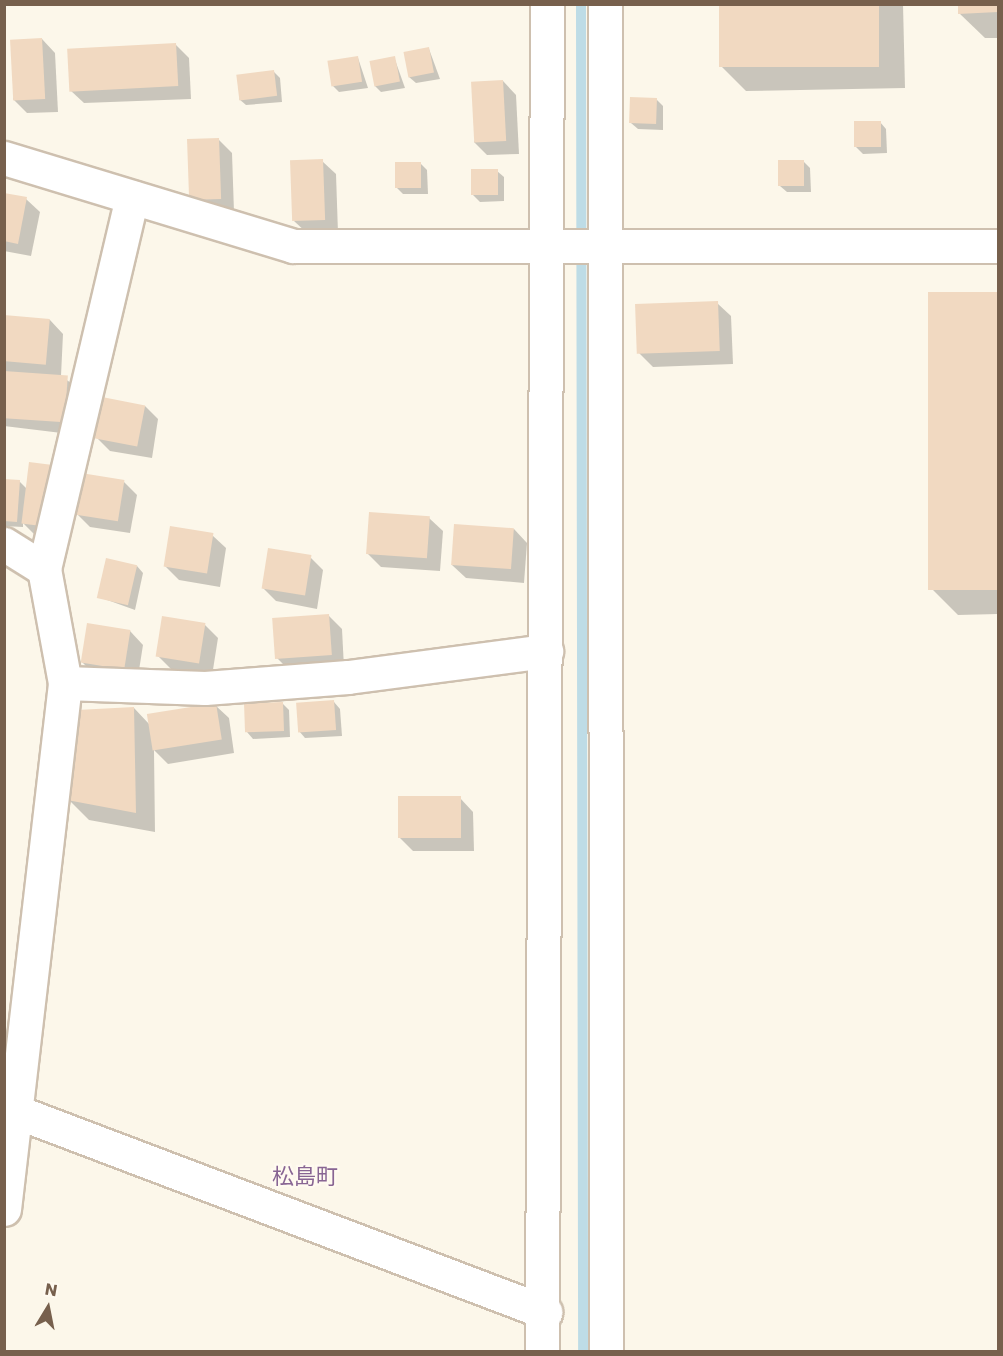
<!DOCTYPE html>
<meta charset="utf-8">
<style>
body{margin:0}
#map{position:relative;width:1003px;height:1356px;overflow:hidden;background:#fcf7ea;font-family:Poppins,"Noto Sans JP",sans-serif}
div>[style]{position:absolute}
.shadow>*{inset:0;background:#0003}
.stream>*{height:10px;margin:-5px;padding:0 5px;transform-origin:5px;border-radius:5px;background:#bedce6}
.building>*{inset:0;background:#f1d9c1;transform-origin:0 0}
.roads{filter:drop-shadow(2px 0 #cec0af) drop-shadow(-2px 0 #cec0af) drop-shadow(0 2px #cec0af) drop-shadow(0 -2px #cec0af)}
.minor>*{height:33px;margin:-16.5px;padding:0 16.5px;transform-origin:16.5px;border-radius:16.5px;background:#fff}
.tertiary>*{height:33px;margin:-16.5px;padding:0 16.5px;transform-origin:16.5px;border-radius:16.5px;background:#fff}
span{translate:-50% -50%;white-space:nowrap;text-align:center;line-height:1.15;-webkit-text-stroke:4.5px #fffaf0;paint-order:stroke}
.neighbourhood-label{font-size:22px;color:#886593}
.frame{position:absolute;inset:0;border:6px solid #77604d;pointer-events:none}
.north{position:absolute;left:18px;top:1278px;width:60px;height:60px;-webkit-text-stroke:4px #fffaf0;paint-order:stroke;rotate:10deg;font-size:16px;font-weight:700;line-height:24px;text-align:center;color:#77604d}
.north::after{content:'';display:block;margin:auto;width:21px;height:27px;background:#77604d;clip-path:polygon(50% 0,100% 100%,50% 72%,0 100%)}
</style>
<div id="map">
<div class="shadow">
<i style="clip-path:polygon(720px 4px,903px 4px,905px 88px,746px 91px,721px 66px)"></i>
<i style="clip-path:polygon(959px 4px,998px 4px,998px 38px,985px 38px,959px 13px)"></i>
<i style="clip-path:polygon(42px 39px,55px 53px,58px 112px,27px 113px,13px 99px)"></i>
<i style="clip-path:polygon(175px 44px,189px 58px,191px 99px,84px 103px,70px 90px)"></i>
<i style="clip-path:polygon(429px 49px,440px 79px,416px 83px,409px 77px)"></i>
<i style="clip-path:polygon(394px 57px,405px 88px,381px 92px,375px 86px)"></i>
<i style="clip-path:polygon(358px 58px,368px 88px,339px 92px,333px 86px)"></i>
<i style="clip-path:polygon(274px 72px,280px 78px,282px 102px,246px 105px,239px 99px)"></i>
<i style="clip-path:polygon(503px 81px,516px 95px,519px 154px,487px 155px,474px 142px)"></i>
<i style="clip-path:polygon(656px 99px,663px 106px,663px 130px,638px 129px,631px 123px)"></i>
<i style="clip-path:polygon(880px 122px,886px 129px,887px 153px,863px 154px,856px 147px)"></i>
<i style="clip-path:polygon(219px 140px,232px 153px,234px 212px,190px 199px)"></i>
<i style="clip-path:polygon(322px 161px,336px 174px,338px 233px,308px 234px,294px 221px)"></i>
<i style="clip-path:polygon(804px 162px,810px 168px,811px 192px,787px 192px,780px 186px)"></i>
<i style="clip-path:polygon(420px 163px,427px 170px,428px 194px,403px 194px,397px 188px)"></i>
<i style="clip-path:polygon(497px 171px,504px 177px,504px 201px,480px 202px,473px 195px)"></i>
<i style="clip-path:polygon(4px 195px,26px 199px,40px 212px,31px 256px,4px 251px)"></i>
<i style="clip-path:polygon(998px 293px,998px 614px,958px 615px,933px 590px,929px 294px)"></i>
<i style="clip-path:polygon(717px 303px,731px 316px,733px 364px,653px 367px,639px 353px)"></i>
<i style="clip-path:polygon(4px 316px,50px 320px,63px 334px,61px 376px,81px 390px,78px 435px,4px 426px)"></i>
<i style="clip-path:polygon(145px 406px,158px 419px,152px 458px,110px 451px,97px 438px)"></i>
<i style="clip-path:polygon(54px 467px,37px 537px,23px 523px,23px 527px,4px 526px,4px 480px,19px 481px,27px 489px)"></i>
<i style="clip-path:polygon(123px 481px,137px 495px,130px 533px,90px 527px,76px 513px)"></i>
<i style="clip-path:polygon(429px 518px,443px 531px,440px 571px,381px 567px,368px 554px)"></i>
<i style="clip-path:polygon(514px 529px,527px 543px,524px 583px,466px 578px,452px 565px)"></i>
<i style="clip-path:polygon(212px 535px,226px 548px,220px 587px,179px 580px,165px 566px)"></i>
<i style="clip-path:polygon(310px 557px,323px 570px,317px 609px,276px 601px,263px 588px)"></i>
<i style="clip-path:polygon(137px 566px,143px 573px,135px 610px,99px 597px)"></i>
<i style="clip-path:polygon(328px 615px,342px 629px,344px 668px,290px 671px,276px 657px)"></i>
<i style="clip-path:polygon(204px 624px,218px 638px,212px 676px,171px 669px,157px 655px)"></i>
<i style="clip-path:polygon(130px 631px,143px 645px,137px 683px,96px 676px,82px 662px)"></i>
<i style="clip-path:polygon(334px 702px,340px 709px,342px 736px,305px 738px,299px 731px)"></i>
<i style="clip-path:polygon(282px 703px,289px 710px,290px 737px,253px 739px,247px 732px)"></i>
<i style="clip-path:polygon(215px 705px,229px 718px,234px 753px,168px 764px,154px 750px,155px 832px,89px 820px,69px 800px,134px 708px,150px 725px)"></i>
<i style="clip-path:polygon(460px 798px,473px 812px,474px 851px,413px 851px,400px 838px)"></i>
</div>
<div class="stream">
<i style="left:581px;top:4px;width:1348px;rotate:89.91deg"></i>
</div>
<div class="building">
<i style="left:719px;top:4px;width:160px;height:63px"></i>
<i style="clip-path:polygon(958px 4px,998px 4px,998px 12px,958px 14px)"></i>
<i style="left:42px;top:38px;width:61px;height:32px;rotate:87deg"></i>
<i style="left:176px;top:43px;width:43px;height:109px;rotate:87deg"></i>
<i style="left:429px;top:47px;width:26px;height:26px;rotate:79deg"></i>
<i style="left:358px;top:56px;width:26px;height:31px;rotate:81deg"></i>
<i style="left:395px;top:56px;width:26px;height:26px;rotate:79deg"></i>
<i style="left:274px;top:70px;width:26px;height:38px;rotate:83deg"></i>
<i style="left:503px;top:80px;width:61px;height:32px;rotate:87deg"></i>
<i style="left:630px;top:97px;width:27px;height:26px;rotate:2deg"></i>
<i style="left:881px;top:121px;width:26px;height:27px;rotate:90deg"></i>
<i style="left:219px;top:138px;width:61px;height:32px;rotate:88deg"></i>
<i style="left:323px;top:159px;width:61px;height:33px;rotate:88deg"></i>
<i style="left:778px;top:160px;width:26px;height:26px"></i>
<i style="left:395px;top:162px;width:26px;height:26px"></i>
<i style="left:498px;top:169px;width:26px;height:27px;rotate:90deg"></i>
<i style="clip-path:polygon(4px 193px,27px 197px,18px 244px,4px 241px)"></i>
<i style="left:998px;top:292px;width:298px;height:70px;rotate:90deg"></i>
<i style="left:718px;top:301px;width:50px;height:83px;rotate:88deg"></i>
<i style="left:4px;top:315px;width:46px;height:46px;rotate:5deg"></i>
<i style="left:4px;top:371px;width:64px;height:47px;rotate:4deg"></i>
<i style="left:102px;top:397px;width:44px;height:42px;rotate:11deg"></i>
<i style="left:29px;top:462px;width:26px;height:62px;rotate:7deg"></i>
<i style="left:81px;top:473px;width:44px;height:42px;rotate:9deg"></i>
<i style="clip-path:polygon(4px 479px,20px 480px,17px 522px,4px 521px)"></i>
<i style="left:369px;top:512px;width:61px;height:42px;rotate:4deg"></i>
<i style="left:454px;top:524px;width:60px;height:41px;rotate:4deg"></i>
<i style="left:170px;top:526px;width:44px;height:41px;rotate:9deg"></i>
<i style="left:268px;top:548px;width:44px;height:41px;rotate:9deg"></i>
<i style="left:106px;top:558px;width:32px;height:41px;rotate:13deg"></i>
<i style="left:329px;top:614px;width:41px;height:57px;rotate:86deg"></i>
<i style="left:162px;top:616px;width:44px;height:41px;rotate:9deg"></i>
<i style="left:87px;top:623px;width:44px;height:40px;rotate:9deg"></i>
<i style="left:334px;top:700px;width:30px;height:38px;rotate:86deg"></i>
<i style="left:283px;top:702px;width:29px;height:39px;rotate:88deg"></i>
<i style="left:216px;top:703px;width:37px;height:70px;rotate:81deg"></i>
<i style="clip-path:polygon(134px 707px,136px 813px,67px 800px,77px 710px)"></i>
<i style="left:461px;top:796px;width:42px;height:63px;rotate:90deg"></i>
</div>
<div class="roads">
<div class="minor">
<i style="left:605px;top:4px;width:1348px;rotate:89.96deg"></i>
<i style="left:4px;top:158px;width:302px;rotate:16.9deg"></i>
<i style="left:293px;top:246px;width:705px"></i>
<i style="left:4px;top:544px;width:47px;rotate:32deg"></i>
<i style="left:65px;top:683px;width:140px;rotate:2deg"></i>
<i style="left:205px;top:688px;width:143px;rotate:-4.4deg"></i>
<i style="left:348px;top:677px;width:200px;rotate:-7.5deg"></i>
<i style="left:4px;top:1107px;width:579px;rotate:20.75deg"></i>
<i style="left:4px;top:1209px;width:530px;rotate:-83.38deg"></i>
<i style="left:65px;top:683px;width:116px;rotate:-100.4deg"></i>
<i style="left:44px;top:569px;width:382px;rotate:-76.7deg"></i>
</div>
<div class="tertiary">
<i style="left:542px;top:1352px;width:1348px;rotate:-89.79deg"></i>
</div>
</div>
<div class="neighbourhood-label">
<span style="left:305px;top:1177px">松島町</span>
</div>
<div class="frame"></div>
<div class="north">N</div>
</div>
